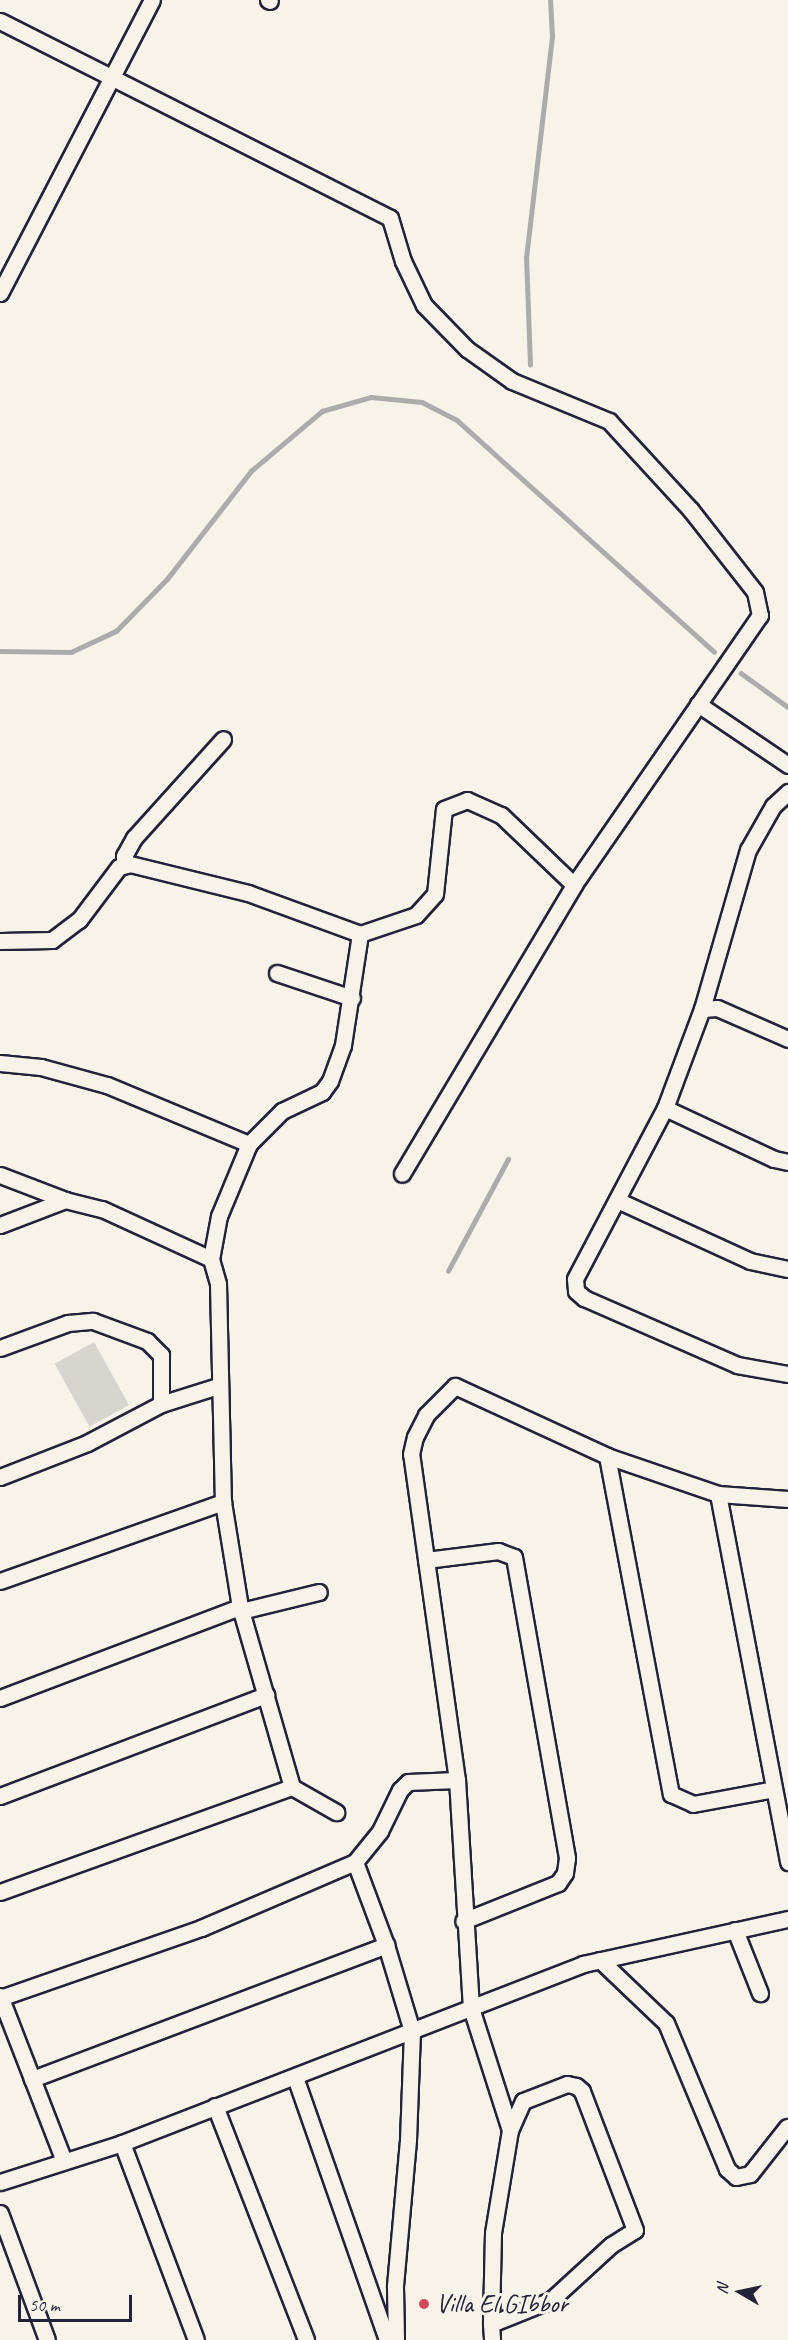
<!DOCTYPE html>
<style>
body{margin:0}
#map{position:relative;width:788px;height:2340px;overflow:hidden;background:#f7f3e8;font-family:Caveat,sans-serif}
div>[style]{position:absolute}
.green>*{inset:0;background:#d8d5cf;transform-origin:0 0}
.stream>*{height:4.5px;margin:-2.25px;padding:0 2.25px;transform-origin:2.25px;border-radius:2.25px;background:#aeabad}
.roads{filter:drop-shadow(2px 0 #22223b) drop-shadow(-2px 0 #22223b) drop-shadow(0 2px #22223b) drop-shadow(0 -2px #22223b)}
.street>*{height:15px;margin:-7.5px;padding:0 7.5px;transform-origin:7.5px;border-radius:7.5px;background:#f7f3e8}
.dots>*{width:16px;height:16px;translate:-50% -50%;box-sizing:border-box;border:3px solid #f7f3e8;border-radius:50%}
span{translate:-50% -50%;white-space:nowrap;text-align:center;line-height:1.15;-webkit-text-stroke:6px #f7f3e8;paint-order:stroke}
.poi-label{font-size:26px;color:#22223b}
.left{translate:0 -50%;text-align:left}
.north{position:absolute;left:710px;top:2262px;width:60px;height:60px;-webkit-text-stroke:4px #f7f3e8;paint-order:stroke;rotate:279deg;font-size:16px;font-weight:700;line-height:24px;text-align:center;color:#22223b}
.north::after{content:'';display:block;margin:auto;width:21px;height:27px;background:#22223b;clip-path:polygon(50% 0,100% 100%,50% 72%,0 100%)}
.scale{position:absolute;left:18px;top:2295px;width:114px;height:27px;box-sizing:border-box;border:3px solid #22223b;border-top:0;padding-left:8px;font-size:18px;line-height:21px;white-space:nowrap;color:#22223b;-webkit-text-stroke:4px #f7f3e8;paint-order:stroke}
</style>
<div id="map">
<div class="green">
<i style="left:94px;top:1342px;width:72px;height:45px;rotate:61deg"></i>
</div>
<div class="stream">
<i style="left:530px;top:365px;width:107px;rotate:-92.1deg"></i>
<i style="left:526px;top:258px;width:223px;rotate:-83.3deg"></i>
<i style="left:552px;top:37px;width:37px;rotate:-93deg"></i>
<i style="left:0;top:651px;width:71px;rotate:0.8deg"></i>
<i style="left:71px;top:652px;width:50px;rotate:-25deg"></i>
<i style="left:116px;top:631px;width:73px;rotate:-45.6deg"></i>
<i style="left:167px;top:579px;width:137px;rotate:-52.1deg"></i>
<i style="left:251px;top:471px;width:93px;rotate:-40.2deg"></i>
<i style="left:322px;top:411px;width:51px;rotate:-15.9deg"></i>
<i style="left:371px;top:397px;width:51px;rotate:5.6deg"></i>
<i style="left:422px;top:402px;width:39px;rotate:27deg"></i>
<i style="left:457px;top:420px;width:346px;rotate:42deg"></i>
<i style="left:741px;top:673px;width:58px;rotate:35.9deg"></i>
<i style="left:448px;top:1271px;width:127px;rotate:-61.8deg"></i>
</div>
<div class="roads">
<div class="street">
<i style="left:268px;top:0;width:2px;rotate:27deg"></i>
<i style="left:0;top:21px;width:437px;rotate:26.8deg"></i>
<i style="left:390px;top:218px;width:45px;rotate:73.2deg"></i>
<i style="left:403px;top:261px;width:49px;rotate:64.5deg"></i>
<i style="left:424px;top:305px;width:62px;rotate:45.7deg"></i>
<i style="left:467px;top:349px;width:55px;rotate:35.4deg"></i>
<i style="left:512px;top:381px;width:105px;rotate:22.4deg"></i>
<i style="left:609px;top:421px;width:120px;rotate:47.4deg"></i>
<i style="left:690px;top:509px;width:105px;rotate:51.9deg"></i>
<i style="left:755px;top:592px;width:24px;rotate:78deg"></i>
<i style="left:760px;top:615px;width:328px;rotate:124.6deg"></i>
<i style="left:574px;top:885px;width:336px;rotate:120.8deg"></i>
<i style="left:0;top:293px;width:330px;rotate:-62.6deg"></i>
<i style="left:698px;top:704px;width:109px;rotate:34.1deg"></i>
<i style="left:124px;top:864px;width:8px;rotate:-90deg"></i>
<i style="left:124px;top:856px;width:21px;rotate:-61deg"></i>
<i style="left:134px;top:838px;width:133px;rotate:-48deg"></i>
<i style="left:0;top:941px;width:52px;rotate:-1.1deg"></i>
<i style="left:52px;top:940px;width:34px;rotate:-37deg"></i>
<i style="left:79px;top:920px;width:66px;rotate:-53deg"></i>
<i style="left:119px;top:867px;width:11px;rotate:-15deg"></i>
<i style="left:130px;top:864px;width:122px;rotate:13.8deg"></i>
<i style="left:248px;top:893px;width:119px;rotate:20.1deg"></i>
<i style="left:360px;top:934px;width:59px;rotate:-18.7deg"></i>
<i style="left:416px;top:915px;width:28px;rotate:-48deg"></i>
<i style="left:435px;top:894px;width:85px;rotate:-84deg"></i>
<i style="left:444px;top:809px;width:25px;rotate:-21deg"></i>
<i style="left:467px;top:800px;width:37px;rotate:24deg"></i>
<i style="left:501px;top:815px;width:101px;rotate:43.8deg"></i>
<i style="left:277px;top:973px;width:79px;rotate:18.4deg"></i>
<i style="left:702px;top:1009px;width:166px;rotate:-73.9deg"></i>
<i style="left:748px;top:850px;width:51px;rotate:-60.4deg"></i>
<i style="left:773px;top:806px;width:21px;rotate:-43deg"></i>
<i style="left:788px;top:1039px;width:77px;rotate:-156.4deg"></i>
<i style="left:717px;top:1008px;width:15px;rotate:176deg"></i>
<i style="left:702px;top:1009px;width:106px;rotate:110.5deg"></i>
<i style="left:665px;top:1108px;width:193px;rotate:117.8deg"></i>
<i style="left:575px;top:1279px;width:12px;rotate:85deg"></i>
<i style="left:576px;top:1291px;width:11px;rotate:41deg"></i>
<i style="left:584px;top:1298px;width:167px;rotate:23.6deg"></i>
<i style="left:737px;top:1365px;width:52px;rotate:10deg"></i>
<i style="left:0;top:1063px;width:41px;rotate:5.6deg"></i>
<i style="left:41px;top:1067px;width:68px;rotate:15.3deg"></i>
<i style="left:107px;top:1085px;width:154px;rotate:22.6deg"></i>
<i style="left:249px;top:1144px;width:78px;rotate:112.6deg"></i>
<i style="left:219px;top:1216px;width:44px;rotate:100.5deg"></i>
<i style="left:211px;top:1259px;width:26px;rotate:74deg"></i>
<i style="left:218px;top:1284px;width:218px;rotate:88.7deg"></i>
<i style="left:223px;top:1502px;width:106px;rotate:80.8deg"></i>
<i style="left:240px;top:1607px;width:187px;rotate:73.9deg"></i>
<i style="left:292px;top:1787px;width:51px;rotate:29.6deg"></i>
<i style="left:665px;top:1108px;width:120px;rotate:25.1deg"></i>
<i style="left:774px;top:1159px;width:14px;rotate:12deg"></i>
<i style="left:249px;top:1144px;width:47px;rotate:-45deg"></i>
<i style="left:282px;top:1111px;width:44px;rotate:-25.4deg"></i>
<i style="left:322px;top:1092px;width:14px;rotate:-54deg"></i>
<i style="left:330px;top:1081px;width:38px;rotate:-70deg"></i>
<i style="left:343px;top:1045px;width:112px;rotate:-81.3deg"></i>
<i style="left:0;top:1175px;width:70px;rotate:21deg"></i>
<i style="left:617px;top:1200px;width:146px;rotate:24.6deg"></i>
<i style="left:750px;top:1261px;width:39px;rotate:12deg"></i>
<i style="left:0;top:1225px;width:70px;rotate:-21deg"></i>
<i style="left:65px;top:1200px;width:38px;rotate:14deg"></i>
<i style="left:102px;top:1209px;width:120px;rotate:24.6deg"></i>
<i style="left:0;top:1348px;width:72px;rotate:-20.2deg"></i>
<i style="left:68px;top:1323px;width:25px;rotate:-5deg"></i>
<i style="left:93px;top:1321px;width:58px;rotate:20.3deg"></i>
<i style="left:147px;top:1341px;width:20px;rotate:45deg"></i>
<i style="left:161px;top:1355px;width:49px;rotate:90deg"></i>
<i style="left:607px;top:1456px;width:344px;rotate:79.3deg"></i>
<i style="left:671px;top:1794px;width:24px;rotate:24deg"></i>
<i style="left:693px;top:1804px;width:82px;rotate:-10.5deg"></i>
<i style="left:0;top:1477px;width:93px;rotate:-21.3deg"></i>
<i style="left:87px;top:1443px;width:84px;rotate:-27.8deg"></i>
<i style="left:161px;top:1404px;width:60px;rotate:-17.5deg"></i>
<i style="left:718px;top:1494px;width:375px;rotate:79.2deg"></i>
<i style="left:426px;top:1560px;width:73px;rotate:-7.1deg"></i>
<i style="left:498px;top:1551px;width:17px;rotate:21deg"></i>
<i style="left:514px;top:1557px;width:306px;rotate:80deg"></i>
<i style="left:567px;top:1858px;width:15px;rotate:98deg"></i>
<i style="left:565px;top:1873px;width:12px;rotate:125deg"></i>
<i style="left:558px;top:1883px;width:102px;rotate:158.2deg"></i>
<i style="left:0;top:1581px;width:237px;rotate:-19.5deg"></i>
<i style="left:241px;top:1611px;width:80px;rotate:-13.7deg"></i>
<i style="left:0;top:1698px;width:257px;rotate:-20.8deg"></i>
<i style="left:0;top:1796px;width:285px;rotate:-20.8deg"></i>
<i style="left:355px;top:1862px;width:89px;rotate:69.5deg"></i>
<i style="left:386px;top:1945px;width:90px;rotate:73.2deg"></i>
<i style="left:412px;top:2031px;width:109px;rotate:92.1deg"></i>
<i style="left:408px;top:2140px;width:148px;rotate:95.1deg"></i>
<i style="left:395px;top:2287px;width:53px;rotate:88.9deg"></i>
<i style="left:0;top:1892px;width:310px;rotate:-19.8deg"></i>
<i style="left:735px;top:1930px;width:68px;rotate:68.4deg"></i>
<i style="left:600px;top:1960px;width:91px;rotate:43.7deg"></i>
<i style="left:666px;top:2023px;width:158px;rotate:67.3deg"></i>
<i style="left:727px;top:2169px;width:12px;rotate:42deg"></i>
<i style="left:736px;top:2177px;width:14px;rotate:-12deg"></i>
<i style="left:750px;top:2174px;width:60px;rotate:-51.8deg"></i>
<i style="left:0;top:1996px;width:177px;rotate:68.8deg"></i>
<i style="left:0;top:1998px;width:213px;rotate:-19.2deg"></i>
<i style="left:201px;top:1928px;width:168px;rotate:-23.2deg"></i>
<i style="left:355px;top:1862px;width:40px;rotate:-51deg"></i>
<i style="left:380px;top:1831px;width:46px;rotate:-64deg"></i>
<i style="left:400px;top:1790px;width:11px;rotate:-45deg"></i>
<i style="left:408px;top:1782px;width:49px;rotate:-2.3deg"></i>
<i style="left:295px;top:2077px;width:279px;rotate:70.7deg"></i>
<i style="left:32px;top:2079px;width:379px;rotate:-20.7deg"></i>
<i style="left:215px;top:2106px;width:251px;rotate:68.7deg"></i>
<i style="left:510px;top:2130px;width:128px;rotate:-107.7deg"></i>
<i style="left:471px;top:2008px;width:228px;rotate:-93.5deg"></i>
<i style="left:457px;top:1780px;width:329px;rotate:-98deg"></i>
<i style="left:411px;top:1454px;width:17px;rotate:-77deg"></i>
<i style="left:415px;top:1437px;width:25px;rotate:-63deg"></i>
<i style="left:426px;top:1415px;width:41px;rotate:-45deg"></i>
<i style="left:455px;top:1386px;width:167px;rotate:24.7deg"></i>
<i style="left:607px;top:1456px;width:117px;rotate:18.9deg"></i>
<i style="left:718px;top:1494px;width:70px;rotate:4.1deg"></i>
<i style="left:122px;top:2143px;width:210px;rotate:69.4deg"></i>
<i style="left:0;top:2182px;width:128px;rotate:-17.7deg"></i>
<i style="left:122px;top:2143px;width:495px;rotate:-21.2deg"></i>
<i style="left:583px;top:1964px;width:210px;rotate:-12.4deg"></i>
<i style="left:0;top:2213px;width:135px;rotate:69.7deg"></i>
<i style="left:491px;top:2324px;width:65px;rotate:-21.8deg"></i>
<i style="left:551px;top:2300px;width:81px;rotate:-42.5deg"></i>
<i style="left:611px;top:2245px;width:28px;rotate:-32deg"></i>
<i style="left:635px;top:2230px;width:149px;rotate:-110.9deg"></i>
<i style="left:582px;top:2091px;width:8px;rotate:-140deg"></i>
<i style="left:576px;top:2086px;width:9px;rotate:-167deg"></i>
<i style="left:567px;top:2084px;width:47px;rotate:158.9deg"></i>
<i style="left:523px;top:2101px;width:32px;rotate:114deg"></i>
<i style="left:510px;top:2130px;width:104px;rotate:99.4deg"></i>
<i style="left:493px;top:2233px;width:91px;rotate:91.3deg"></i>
<i style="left:491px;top:2324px;width:16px;rotate:86deg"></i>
</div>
</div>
<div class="dots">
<i style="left:424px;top:2304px;background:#d1495b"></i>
</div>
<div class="poi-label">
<span class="left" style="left:436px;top:2304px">Villa El GIbbor</span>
</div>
<div class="north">N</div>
<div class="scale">50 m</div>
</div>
